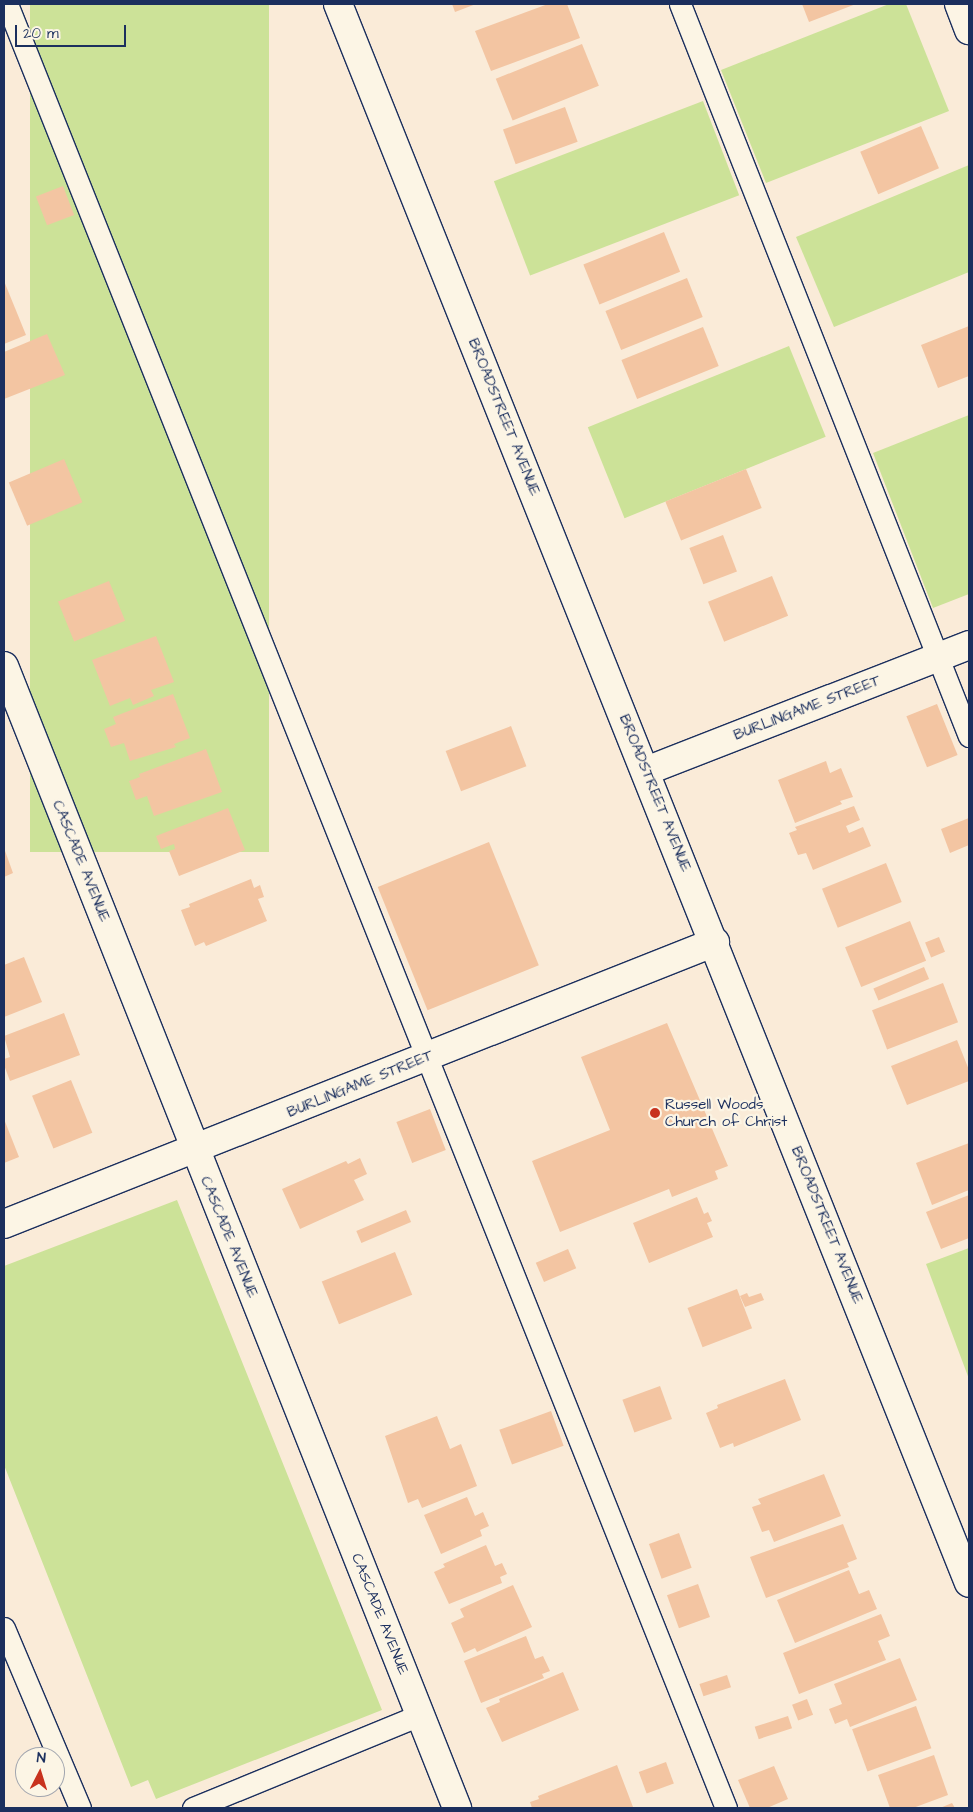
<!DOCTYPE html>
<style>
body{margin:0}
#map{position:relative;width:973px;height:1812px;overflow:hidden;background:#faebd8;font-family:"Architects Daughter",sans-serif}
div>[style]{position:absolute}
.green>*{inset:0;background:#cce298;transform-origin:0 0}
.building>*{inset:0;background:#f3c5a2;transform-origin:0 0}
.roads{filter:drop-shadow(1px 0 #1b2f5e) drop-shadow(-1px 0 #1b2f5e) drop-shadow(0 1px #1b2f5e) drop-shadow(0 -1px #1b2f5e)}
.service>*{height:21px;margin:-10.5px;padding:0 10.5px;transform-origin:10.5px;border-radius:10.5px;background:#fcf5e5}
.minor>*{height:28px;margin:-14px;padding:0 14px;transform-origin:14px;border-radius:14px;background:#fcf5e5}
.tertiary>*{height:28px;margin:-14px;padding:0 14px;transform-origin:14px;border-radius:14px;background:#fcf5e5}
.dots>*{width:14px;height:14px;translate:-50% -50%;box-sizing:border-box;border:2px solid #fcf5e5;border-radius:50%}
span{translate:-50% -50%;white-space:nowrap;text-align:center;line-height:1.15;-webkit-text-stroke:4.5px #fcf5e5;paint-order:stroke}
.street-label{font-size:15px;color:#1b2f5e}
.poi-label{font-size:15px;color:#1b2f5e}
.left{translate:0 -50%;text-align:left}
.frame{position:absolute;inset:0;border:5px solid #1b2f5e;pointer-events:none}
.north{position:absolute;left:15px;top:1747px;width:50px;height:50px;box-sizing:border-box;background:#fcf5e5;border:1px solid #a2a6af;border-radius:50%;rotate:5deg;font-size:14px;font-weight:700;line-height:20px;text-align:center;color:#1b2f5e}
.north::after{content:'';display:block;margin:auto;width:18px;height:22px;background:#c8321e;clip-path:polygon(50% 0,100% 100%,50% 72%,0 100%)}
.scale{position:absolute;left:15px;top:25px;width:111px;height:22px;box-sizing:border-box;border:2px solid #1b2f5e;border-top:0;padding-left:6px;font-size:15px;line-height:18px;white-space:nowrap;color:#1b2f5e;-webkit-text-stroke:4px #fcf5e5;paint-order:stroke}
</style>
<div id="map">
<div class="green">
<i style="left:30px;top:4px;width:239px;height:848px"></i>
<i style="clip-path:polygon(889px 4px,906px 4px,949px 111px,766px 183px,721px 70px)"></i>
<i style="left:703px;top:101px;width:101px;height:224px;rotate:69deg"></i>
<i style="clip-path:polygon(969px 165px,969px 272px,834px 327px,796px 237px)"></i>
<i style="left:789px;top:346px;width:98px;height:217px;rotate:68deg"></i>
<i style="clip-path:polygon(969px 415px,969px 594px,933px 608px,873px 453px)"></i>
<i style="clip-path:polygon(177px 1200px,382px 1710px,156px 1799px,148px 1780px,131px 1787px,4px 1465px,4px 1266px)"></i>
<i style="clip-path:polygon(969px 1248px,969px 1379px,926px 1264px)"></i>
</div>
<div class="building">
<i style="clip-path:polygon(452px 4px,476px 4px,455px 12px)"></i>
<i style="clip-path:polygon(548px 4px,567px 4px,580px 38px,491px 71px,475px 31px)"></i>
<i style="clip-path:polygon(802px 4px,856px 4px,809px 22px)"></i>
<i style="left:582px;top:44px;width:45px;height:93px;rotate:68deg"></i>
<i style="left:565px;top:107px;width:37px;height:66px;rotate:70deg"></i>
<i style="left:921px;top:126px;width:46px;height:66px;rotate:67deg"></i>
<i style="left:63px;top:186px;width:31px;height:29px;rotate:69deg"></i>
<i style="left:664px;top:232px;width:43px;height:87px;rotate:68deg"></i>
<i style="left:687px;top:278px;width:42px;height:88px;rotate:68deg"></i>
<i style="clip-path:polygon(4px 281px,26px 335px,4px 344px)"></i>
<i style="clip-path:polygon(969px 326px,969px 376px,938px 388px,921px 345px)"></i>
<i style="left:703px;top:327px;width:42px;height:88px;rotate:68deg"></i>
<i style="clip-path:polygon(47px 334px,65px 375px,4px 399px,4px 352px)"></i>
<i style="left:64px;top:459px;width:47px;height:60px;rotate:67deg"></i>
<i style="left:746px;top:469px;width:42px;height:87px;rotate:68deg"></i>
<i style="left:723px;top:535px;width:39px;height:36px;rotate:69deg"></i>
<i style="left:772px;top:576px;width:43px;height:69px;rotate:68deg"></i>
<i style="left:109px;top:581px;width:43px;height:55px;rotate:68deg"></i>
<i style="clip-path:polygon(156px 636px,174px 682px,151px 690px,154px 696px,133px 705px,130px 698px,110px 706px,92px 660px)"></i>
<i style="clip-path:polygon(173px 694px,190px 738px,174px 744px,176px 747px,130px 761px,124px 743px,111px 747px,104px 729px,116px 724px,113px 717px)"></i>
<i style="left:937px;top:704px;width:55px;height:33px;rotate:68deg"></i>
<i style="left:511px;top:726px;width:43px;height:70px;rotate:69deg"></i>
<i style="clip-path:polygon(206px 749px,222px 792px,154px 816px,147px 796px,136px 800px,129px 781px,140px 777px,139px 774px)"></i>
<i style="clip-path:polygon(826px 761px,830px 773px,841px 768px,853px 797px,840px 801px,842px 804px,795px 823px,778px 780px)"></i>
<i style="clip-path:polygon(854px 806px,860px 820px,846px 826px,849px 833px,863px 827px,871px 846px,813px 870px,806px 853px,798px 855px,789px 833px,797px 830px,795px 827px)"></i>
<i style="clip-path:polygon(228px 808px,245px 850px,179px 876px,169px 851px,175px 849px,174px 844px,161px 849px,156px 836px)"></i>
<i style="clip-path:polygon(969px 818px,969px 845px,950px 853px,941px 829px)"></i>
<i style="left:489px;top:842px;width:133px;height:120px;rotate:68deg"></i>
<i style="clip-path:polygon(4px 848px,13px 873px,4px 877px)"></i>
<i style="left:886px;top:863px;width:42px;height:69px;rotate:68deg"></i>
<i style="clip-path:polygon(251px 879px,254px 888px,260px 885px,264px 897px,258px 899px,267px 921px,206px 946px,204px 942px,195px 946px,181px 910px,190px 907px,189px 904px)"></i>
<i style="left:910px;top:921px;width:43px;height:70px;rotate:68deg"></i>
<i style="left:939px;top:937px;width:16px;height:15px;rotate:68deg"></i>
<i style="clip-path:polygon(24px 957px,42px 1002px,4px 1017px,4px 965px)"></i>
<i style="left:924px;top:967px;width:13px;height:55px;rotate:67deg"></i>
<i style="left:943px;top:983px;width:42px;height:76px;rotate:69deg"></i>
<i style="clip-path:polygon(64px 1013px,80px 1055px,10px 1081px,4px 1065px,4px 1059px,10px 1057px,4px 1036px)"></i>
<i style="clip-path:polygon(667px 1023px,728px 1166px,715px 1171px,718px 1179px,672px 1197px,669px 1189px,560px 1232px,532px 1161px,610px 1130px,581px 1057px)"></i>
<i style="clip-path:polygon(957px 1040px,969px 1070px,969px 1081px,907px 1105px,891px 1066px)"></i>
<i style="left:71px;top:1080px;width:57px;height:42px;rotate:68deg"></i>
<i style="left:430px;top:1109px;width:44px;height:36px;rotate:69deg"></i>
<i style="clip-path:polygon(4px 1119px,19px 1157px,4px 1163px)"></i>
<i style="clip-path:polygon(969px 1143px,969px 1190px,932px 1205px,916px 1163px)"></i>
<i style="clip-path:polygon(360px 1158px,367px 1174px,354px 1180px,364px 1200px,300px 1229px,282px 1189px,346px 1161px,348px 1164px)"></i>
<i style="clip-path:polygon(969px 1195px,969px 1238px,941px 1249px,926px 1212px)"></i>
<i style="clip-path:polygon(697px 1197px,704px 1214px,708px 1212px,712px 1221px,707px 1223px,713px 1237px,649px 1263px,633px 1223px)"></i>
<i style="left:406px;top:1210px;width:13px;height:54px;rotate:67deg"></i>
<i style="left:568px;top:1249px;width:21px;height:35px;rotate:67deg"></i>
<i style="left:395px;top:1252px;width:46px;height:79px;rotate:68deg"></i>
<i style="left:737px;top:1289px;width:42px;height:53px;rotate:69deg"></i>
<i style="clip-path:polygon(747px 1293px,749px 1297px,761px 1293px,764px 1300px,745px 1307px,740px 1296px)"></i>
<i style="clip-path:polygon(785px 1379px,801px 1420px,734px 1447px,733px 1443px,720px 1448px,706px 1413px,718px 1408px,717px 1405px)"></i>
<i style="left:660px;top:1386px;width:35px;height:40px;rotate:70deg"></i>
<i style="left:551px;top:1411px;width:37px;height:55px;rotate:70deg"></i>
<i style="clip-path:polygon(437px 1416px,450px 1449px,461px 1444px,477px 1486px,422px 1508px,418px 1499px,408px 1503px,385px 1436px)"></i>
<i style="clip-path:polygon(824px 1474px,841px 1516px,774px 1542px,769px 1530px,762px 1532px,752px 1507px,761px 1504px,758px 1499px)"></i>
<i style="clip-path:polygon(467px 1497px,475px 1516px,483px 1512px,489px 1526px,480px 1530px,482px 1536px,441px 1554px,424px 1515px)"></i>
<i style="clip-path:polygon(843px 1524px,857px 1559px,847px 1563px,849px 1567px,766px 1598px,750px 1557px)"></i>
<i style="left:679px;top:1533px;width:37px;height:32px;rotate:70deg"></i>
<i style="clip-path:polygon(486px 1545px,495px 1566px,502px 1563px,507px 1574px,500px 1577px,502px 1583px,449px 1604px,434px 1572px,445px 1567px,443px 1564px)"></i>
<i style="clip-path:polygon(849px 1570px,859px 1594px,869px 1590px,877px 1609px,795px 1643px,777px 1600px)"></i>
<i style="left:698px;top:1584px;width:35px;height:33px;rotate:70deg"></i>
<i style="clip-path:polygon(513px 1585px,532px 1627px,477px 1652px,475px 1648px,464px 1653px,451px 1623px,464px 1617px,460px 1609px)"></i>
<i style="clip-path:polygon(881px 1614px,890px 1636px,878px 1641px,886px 1660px,799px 1694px,783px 1653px)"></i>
<i style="clip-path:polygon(526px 1636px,535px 1659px,543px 1656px,550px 1671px,542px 1674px,544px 1678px,481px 1703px,464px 1661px)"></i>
<i style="clip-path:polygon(900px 1658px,917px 1700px,850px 1727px,847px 1719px,835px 1724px,829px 1709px,842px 1704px,834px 1684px)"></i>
<i style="clip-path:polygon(563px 1672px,579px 1710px,502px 1742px,486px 1708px,500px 1702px,499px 1699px)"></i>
<i style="left:727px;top:1675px;width:13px;height:29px;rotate:72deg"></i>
<i style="left:807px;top:1699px;width:17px;height:16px;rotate:69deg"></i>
<i style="left:916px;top:1706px;width:45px;height:68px;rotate:70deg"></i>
<i style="left:788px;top:1716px;width:13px;height:35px;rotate:72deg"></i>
<i style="clip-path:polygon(934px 1755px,948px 1795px,913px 1808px,890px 1808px,878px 1775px)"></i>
<i style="left:666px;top:1762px;width:23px;height:29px;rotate:70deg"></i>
<i style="clip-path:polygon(617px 1765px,633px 1807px,532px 1808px,530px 1802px,539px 1799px,538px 1796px)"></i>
<i style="clip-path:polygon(774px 1766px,788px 1799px,767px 1808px,750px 1808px,738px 1780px)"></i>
<i style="clip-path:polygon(952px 1803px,955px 1808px,940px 1808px)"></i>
</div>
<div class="roads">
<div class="service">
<i style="left:7px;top:4px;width:1942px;rotate:68.27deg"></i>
<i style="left:680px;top:4px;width:787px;rotate:68.46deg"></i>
<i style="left:4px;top:1628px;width:195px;rotate:67.1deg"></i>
<i style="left:193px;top:1808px;width:245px;rotate:-22.3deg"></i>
</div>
<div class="minor">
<i style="left:959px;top:4px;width:28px;rotate:69deg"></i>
<i style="left:4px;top:666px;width:1229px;rotate:68.36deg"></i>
<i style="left:646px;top:771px;width:347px;rotate:-21.3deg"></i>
<i style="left:4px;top:1224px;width:765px;rotate:-21.63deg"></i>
</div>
<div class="tertiary">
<i style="left:338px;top:4px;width:1700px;rotate:68.22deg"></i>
</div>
</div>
<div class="dots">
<i style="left:655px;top:1113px;background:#c8321e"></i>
</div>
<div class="street-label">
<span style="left:504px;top:417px;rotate:68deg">BROADSTREET AVENUE</span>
<span style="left:807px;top:708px;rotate:-21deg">BURLINGAME STREET</span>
<span style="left:655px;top:793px;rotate:68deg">BROADSTREET AVENUE</span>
<span style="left:81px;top:861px;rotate:68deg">CASCADE AVENUE</span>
<span style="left:360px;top:1084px;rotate:-22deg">BURLINGAME STREET</span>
<span style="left:827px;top:1225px;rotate:68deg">BROADSTREET AVENUE</span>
<span style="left:229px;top:1237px;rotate:68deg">CASCADE AVENUE</span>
<span style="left:380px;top:1614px;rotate:68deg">CASCADE AVENUE</span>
</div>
<div class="poi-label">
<span class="left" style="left:665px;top:1113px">Russell Woods<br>Church of Christ</span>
</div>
<div class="frame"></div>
<div class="north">N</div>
<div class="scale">20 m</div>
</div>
